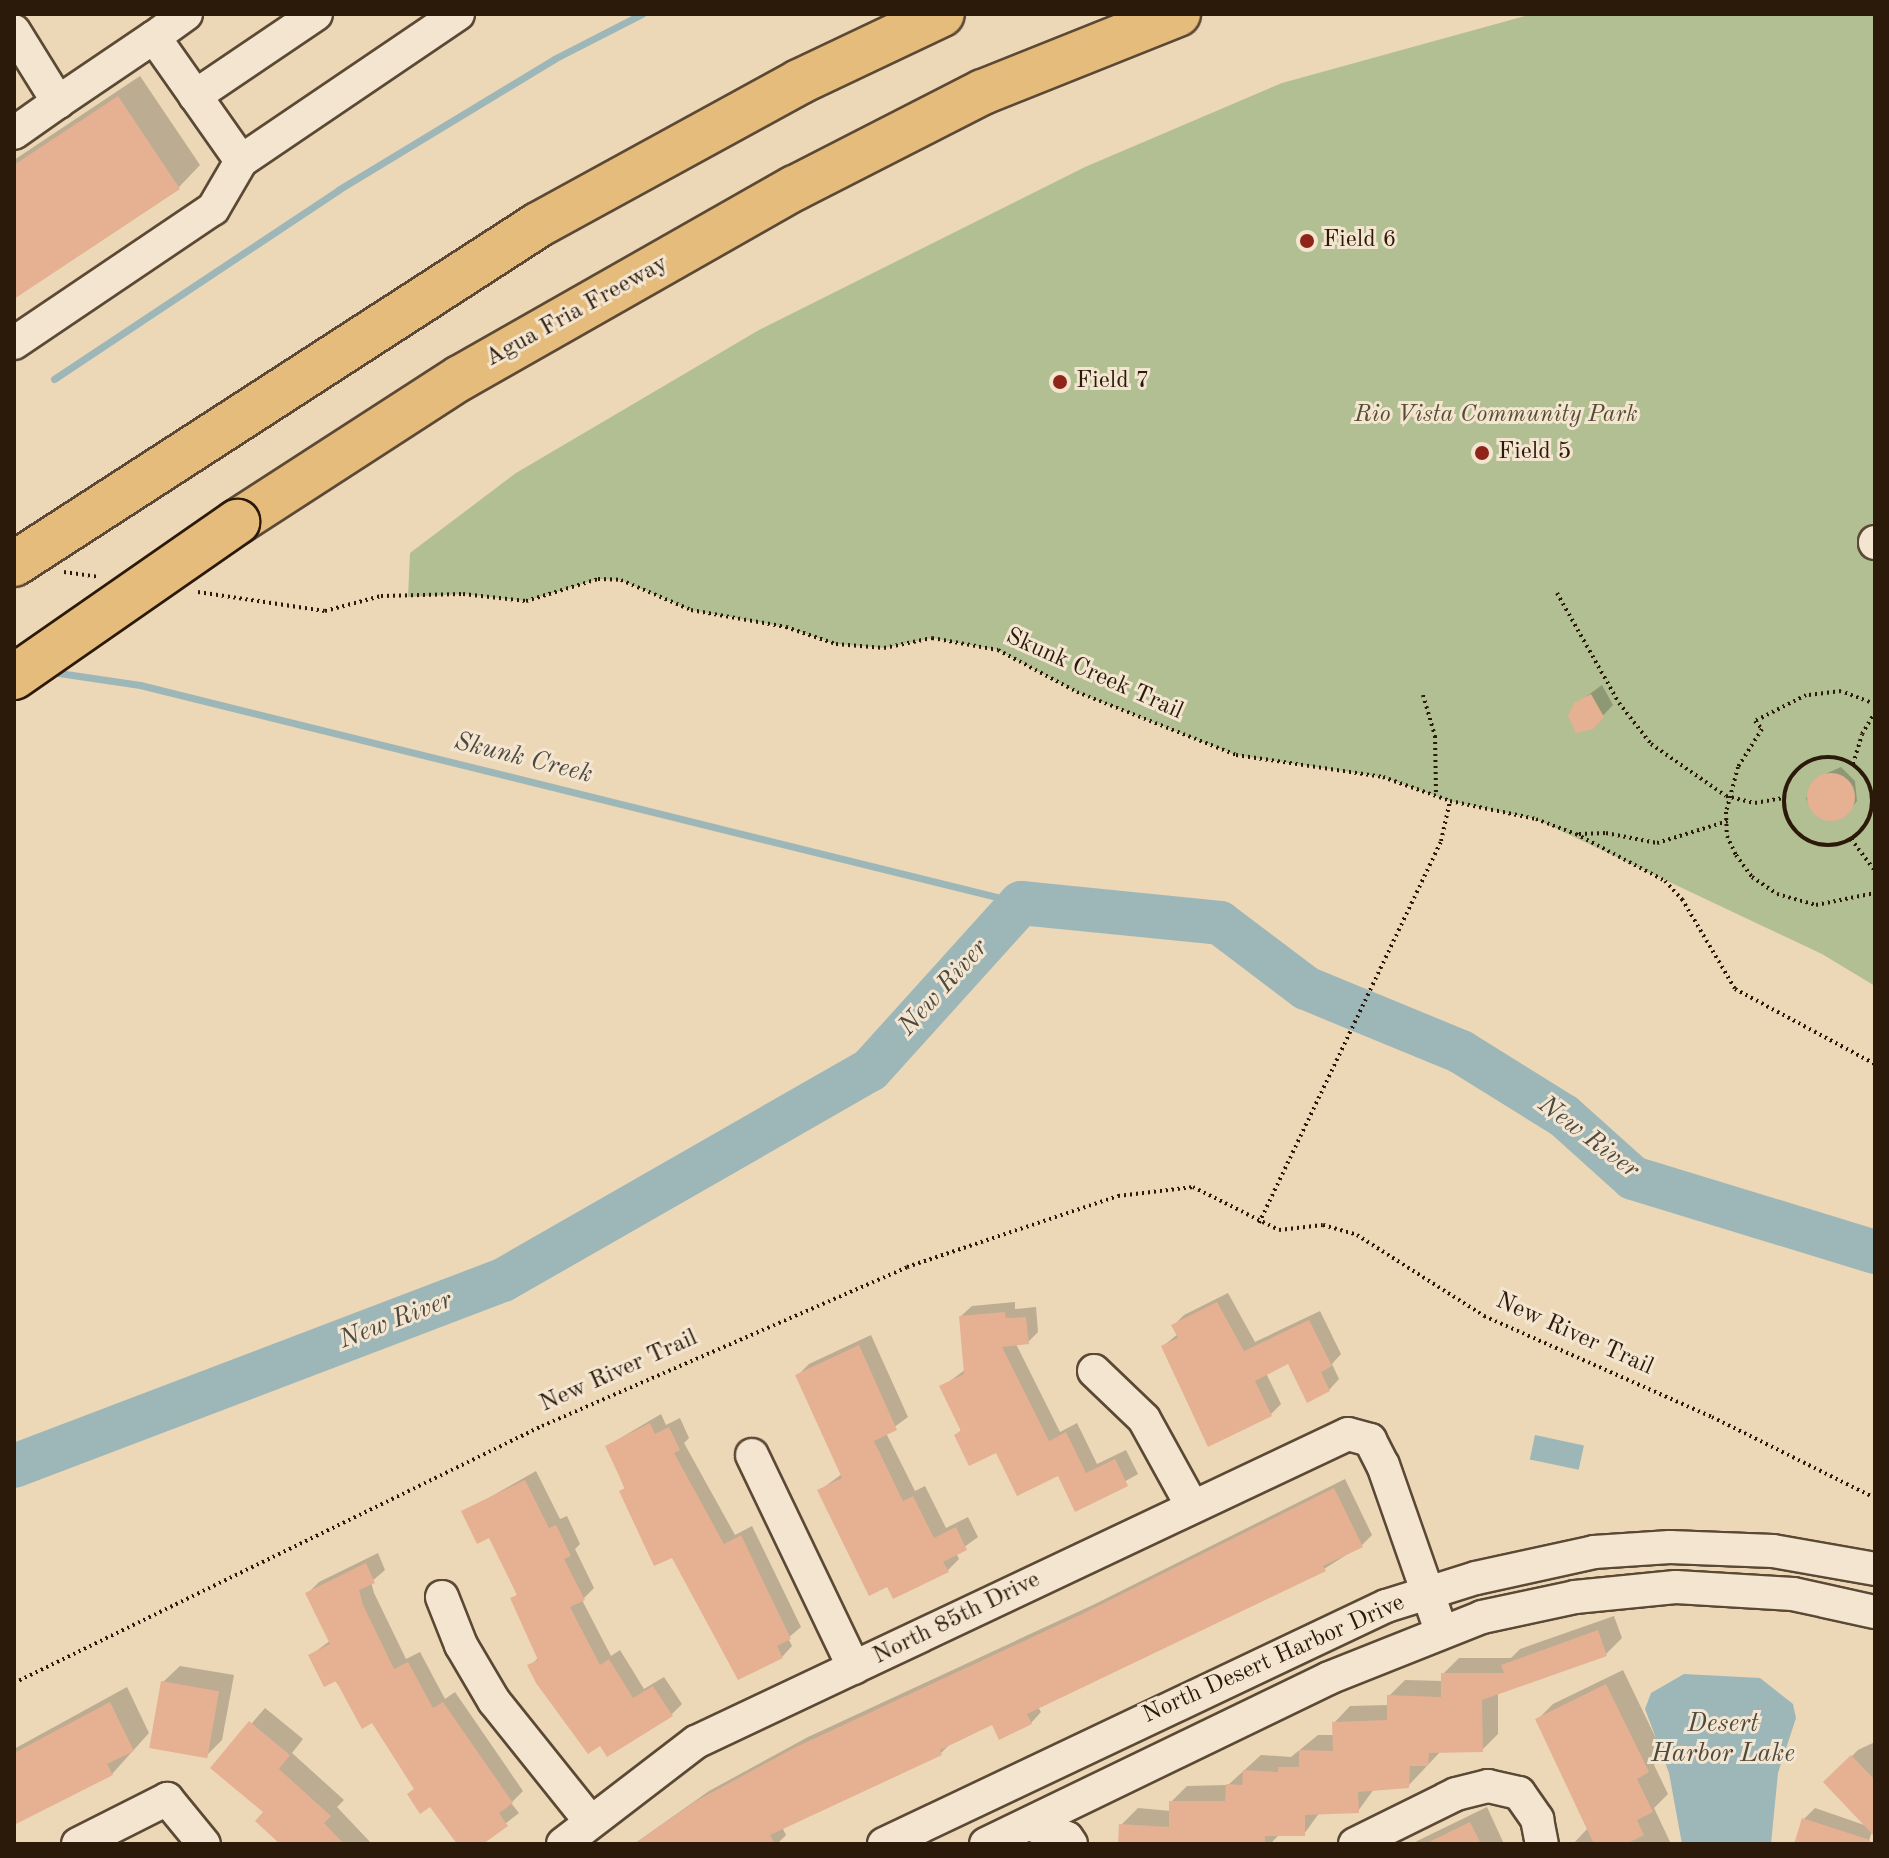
<!DOCTYPE html>
<style>
body{margin:0}
#map{position:relative;width:1889px;height:1858px;overflow:hidden;background:#ecd7b7;font-family:"Old Standard TT",serif}
div>[style]{position:absolute}
.green>*{inset:0;background:#b2bf92}
.water>*{inset:0;background:#9db7b9;transform-origin:0 0}
.shadow>*{inset:0;background:#0003}
.stream>*{height:7px;margin:-3.5px;padding:0 3.5px;transform-origin:3.5px;border-radius:3.5px;background:#9db7b9}
.river>*{height:44px;margin:-22px;padding:0 22px;transform-origin:22px;border-radius:22px;background:#9db7b9}
.building>*{inset:0;background:#e6b093;transform-origin:0 0}
.round{border-radius:50%}
.path>*{height:4px;margin-top:-2px;transform-origin:0;background:repeating-linear-gradient(90deg,#2b1a0a 0 2px,transparent 0 6px)}
.path>.ring{margin:-2px;padding:0;box-sizing:content-box;background:none;border:4px solid #2b1a0a;border-radius:50%}
.roads{filter:drop-shadow(2px 0 #5b4935) drop-shadow(-2px 0 #5b4935) drop-shadow(0 2px #5b4935) drop-shadow(0 -2px #5b4935)}
.minor>*{height:32px;margin:-16px;padding:0 16px;transform-origin:16px;border-radius:16px;background:#f3e5d0}
.highway>*{height:44px;margin:-22px;padding:0 22px;transform-origin:22px;border-radius:22px;background:#e6bc7c}
.bridges{filter:drop-shadow(2px 0 #2b1a0a) drop-shadow(-2px 0 #2b1a0a) drop-shadow(0 2px #2b1a0a) drop-shadow(0 -2px #2b1a0a)}
.highway-bridge>*{height:44px;margin:-22px;padding:0 22px;transform-origin:22px;border-radius:22px;background:#e6bc7c}
.dots>*{width:22px;height:22px;translate:-50% -50%;box-sizing:border-box;border:4px solid #f3e5d0;border-radius:50%}
span{translate:-50% -50%;white-space:nowrap;text-align:center;line-height:1.15;-webkit-text-stroke:6px #f3e5d0;paint-order:stroke}
.poi-label{font-size:24px;color:#2b1a0a}
.left{translate:0 -50%;text-align:left}
.street-label{font-size:24px;color:#2b1a0a}
.park-label{font-size:24px;color:#544c33;font-style:italic}
.water-label{font-size:26px;color:#4d493f;font-style:italic}
.frame{position:absolute;inset:0;border:16px solid #2b1a0a;pointer-events:none}
</style>
<div id="map">
<div class="green">
<i style="clip-path:polygon(1532px 14px,1875px 14px,1875px 986px,1822px 954px,1536px 819px,1450px 801px,1383px 777px,1236px 755px,1077px 692px,998px 650px,932px 638px,884px 648px,836px 644px,786px 627px,691px 610px,621px 580px,598px 579px,526px 601px,463px 594px,408px 597px,410px 553px,516px 473px,759px 330px,1085px 167px,1282px 83px)"></i>
</div>
<div class="water">
<i style="left:1535px;top:1435px;width:50px;height:25px;rotate:12deg"></i>
<i style="clip-path:polygon(1684px 1674px,1760px 1678px,1793px 1704px,1796px 1718px,1778px 1773px,1771px 1844px,1682px 1844px,1669px 1773px,1645px 1709px,1651px 1693px)"></i>
</div>
<div class="shadow">
<i style="clip-path:polygon(140px 76px,200px 165px,179px 187px,14px 297px,14px 160px)"></i>
<i style="clip-path:polygon(1602px 685px,1613px 705px,1592px 727px,1576px 704px)"></i>
<i style="clip-path:polygon(1841px 767px,1855px 781px,1857px 801px,1846px 815px,1828px 819px,1811px 810px,1806px 798px,1823px 775px)"></i>
<i style="clip-path:polygon(1228px 1293px,1255px 1342px,1320px 1311px,1341px 1354px,1332px 1364px,1339px 1379px,1329px 1390px,1289px 1362px,1266px 1373px,1281px 1404px,1271px 1414px,1163px 1346px,1178px 1334px,1174px 1325px,1184px 1315px)"></i>
<i style="clip-path:polygon(1015px 1302px,1015px 1309px,1036px 1307px,1038px 1332px,1028px 1342px,1016px 1344px,1060px 1432px,1077px 1423px,1097px 1464px,1126px 1450px,1138px 1474px,1076px 1509px,1059px 1473px,956px 1435px,962px 1429px,942px 1387px,966px 1369px,961px 1316px,972px 1306px)"></i>
<i style="clip-path:polygon(871px 1335px,908px 1417px,886px 1433px,915px 1491px,925px 1486px,946px 1528px,968px 1517px,978px 1537px,956px 1553px,959px 1559px,947px 1571px,820px 1490px,842px 1474px,797px 1376px,809px 1364px)"></i>
<i style="clip-path:polygon(661px 1414px,666px 1425px,680px 1418px,689px 1438px,684px 1443px,735px 1535px,752px 1526px,801px 1627px,788px 1638px,792px 1646px,782px 1657px,673px 1555px,656px 1564px,607px 1446px)"></i>
<i style="clip-path:polygon(536px 1471px,560px 1519px,567px 1516px,580px 1544px,575px 1549px,594px 1588px,582px 1600px,611px 1656px,620px 1650px,644px 1689px,664px 1677px,682px 1704px,671px 1715px,530px 1666px,539px 1657px,513px 1599px,518px 1593px,490px 1536px,464px 1512px)"></i>
<i style="clip-path:polygon(1345px 1479px,1372px 1535px,1362px 1545px,1324px 1569px,1038px 1707px,1041px 1712px,1031px 1723px,993px 1722px,952px 1742px,941px 1753px,782px 1827px,786px 1835px,777px 1844px,634px 1844px,709px 1791px,808px 1737px,1095px 1604px)"></i>
<i style="clip-path:polygon(378px 1553px,385px 1570px,371px 1582px,374px 1593px,406px 1659px,420px 1652px,445px 1699px,455px 1692px,523px 1791px,511px 1803px,519px 1813px,479px 1844px,459px 1844px,372px 1721px,311px 1655px,331px 1640px,308px 1593px,319px 1582px)"></i>
<i style="clip-path:polygon(1614px 1616px,1622px 1638px,1606px 1654px,1498px 1693px,1498px 1734px,1482px 1750px,1441px 1751px,1408px 1786px,1374px 1789px,1358px 1811px,1320px 1812px,1304px 1834px,1280px 1834px,1270px 1844px,1120px 1844px,1121px 1825px,1138px 1808px,1171px 1811px,1171px 1802px,1187px 1786px,1228px 1785px,1261px 1755px,1291px 1757px,1318px 1735px,1335px 1735px,1334px 1723px,1350px 1706px,1389px 1705px,1389px 1696px,1405px 1680px,1443px 1681px,1443px 1674px,1459px 1658px,1511px 1658px,1520px 1649px)"></i>
<i style="clip-path:polygon(180px 1666px,234px 1675px,222px 1740px,206px 1756px,163px 1682px)"></i>
<i style="clip-path:polygon(1623px 1670px,1664px 1755px,1654px 1765px,1668px 1794px,1654px 1808px,1671px 1844px,1573px 1844px,1588px 1828px,1537px 1720px,1553px 1704px)"></i>
<i style="clip-path:polygon(127px 1687px,149px 1733px,112px 1774px,14px 1821px,14px 1749px)"></i>
<i style="clip-path:polygon(265px 1708px,303px 1739px,292px 1753px,344px 1800px,337px 1807px,372px 1844px,283px 1844px,266px 1812px,213px 1768px)"></i>
<i style="clip-path:polygon(1875px 1742px,1875px 1819px,1826px 1782px,1858px 1750px)"></i>
<i style="clip-path:polygon(1487px 1807px,1504px 1844px,1414px 1844px,1417px 1841px)"></i>
<i style="clip-path:polygon(1815px 1808px,1873px 1828px,1868px 1844px,1796px 1844px,1804px 1819px)"></i>
</div>
<div class="stream">
<i style="left:54px;top:379px;width:341px;rotate:-33.6deg"></i>
<i style="left:338px;top:190px;width:253px;rotate:-31.2deg"></i>
<i style="left:554px;top:59px;width:99px;rotate:-27.1deg"></i>
<i style="left:52px;top:672px;width:89px;rotate:8.4deg"></i>
<i style="left:140px;top:685px;width:908px;rotate:13.9deg"></i>
</div>
<div class="river">
<i style="left:14px;top:1466px;width:523px;rotate:-20.83deg"></i>
<i style="left:503px;top:1280px;width:423px;rotate:-29.8deg"></i>
<i style="left:870px;top:1070px;width:225px;rotate:-47.9deg"></i>
<i style="left:1021px;top:903px;width:200px;rotate:5.7deg"></i>
<i style="left:1220px;top:923px;width:108px;rotate:37.1deg"></i>
<i style="left:1306px;top:988px;width:168px;rotate:22.4deg"></i>
<i style="left:1461px;top:1052px;width:121px;rotate:31.9deg"></i>
<i style="left:1564px;top:1116px;width:93px;rotate:41.9deg"></i>
<i style="left:1633px;top:1178px;width:253px;rotate:17deg"></i>
</div>
<div class="building">
<i style="clip-path:polygon(118px 96px,180px 189px,14px 299px,14px 165px)"></i>
<i style="clip-path:polygon(1591px 694px,1604px 717px,1593px 729px,1576px 733px,1568px 716px,1574px 703px)"></i>
<i class="round" style="left:1807px;top:773px;width:48px;height:48px"></i>
<i style="clip-path:polygon(1217px 1302px,1244px 1351px,1309px 1320px,1332px 1366px,1321px 1372px,1330px 1391px,1307px 1403px,1288px 1364px,1255px 1381px,1272px 1416px,1208px 1447px,1161px 1346px,1178px 1338px,1171px 1325px)"></i>
<i style="clip-path:polygon(1005px 1312px,1006px 1318px,1026px 1317px,1029px 1344px,1002px 1347px,1049px 1441px,1066px 1432px,1086px 1473px,1115px 1459px,1128px 1486px,1075px 1512px,1058px 1476px,1017px 1496px,996px 1453px,969px 1466px,954px 1435px,961px 1431px,939px 1386px,964px 1374px,959px 1316px)"></i>
<i style="clip-path:polygon(859px 1345px,897px 1430px,874px 1441px,903px 1501px,913px 1496px,934px 1538px,956px 1527px,967px 1550px,943px 1562px,949px 1572px,893px 1599px,887px 1587px,869px 1596px,817px 1490px,842px 1478px,795px 1375px)"></i>
<i style="clip-path:polygon(650px 1423px,655px 1434px,669px 1427px,680px 1450px,674px 1453px,724px 1544px,741px 1535px,791px 1639px,777px 1646px,783px 1658px,738px 1680px,672px 1558px,654px 1566px,619px 1491px,625px 1488px,605px 1446px)"></i>
<i style="clip-path:polygon(525px 1480px,549px 1528px,556px 1525px,571px 1556px,564px 1559px,585px 1600px,570px 1607px,600px 1665px,609px 1659px,633px 1698px,653px 1686px,673px 1716px,607px 1757px,600px 1746px,588px 1754px,536px 1683px,527px 1665px,538px 1660px,510px 1598px,517px 1595px,489px 1538px,477px 1544px,461px 1511px)"></i>
<i style="clip-path:polygon(1334px 1488px,1363px 1547px,1323px 1566px,1326px 1571px,1027px 1714px,1032px 1724px,999px 1740px,992px 1725px,940px 1750px,942px 1755px,770px 1835px,775px 1844px,634px 1844px,696px 1801px,796px 1747px,1082px 1614px)"></i>
<i style="clip-path:polygon(366px 1563px,375px 1583px,359px 1590px,363px 1605px,394px 1669px,408px 1662px,433px 1708px,443px 1702px,513px 1803px,499px 1813px,508px 1826px,483px 1844px,457px 1844px,430px 1807px,420px 1814px,407px 1794px,414px 1789px,372px 1723px,362px 1729px,336px 1681px,324px 1687px,308px 1655px,330px 1644px,305px 1593px)"></i>
<i style="clip-path:polygon(1598px 1630px,1607px 1656px,1482px 1700px,1483px 1752px,1429px 1753px,1428px 1766px,1410px 1766px,1409px 1788px,1358px 1792px,1359px 1813px,1305px 1815px,1305px 1836px,1265px 1836px,1265px 1844px,1118px 1844px,1119px 1824px,1169px 1827px,1169px 1801px,1225px 1801px,1226px 1784px,1242px 1785px,1243px 1770px,1278px 1772px,1278px 1767px,1299px 1767px,1299px 1750px,1333px 1751px,1332px 1722px,1387px 1720px,1387px 1695px,1441px 1697px,1441px 1673px,1504px 1673px,1501px 1665px)"></i>
<i style="left:161px;top:1681px;width:59px;height:68px;rotate:10deg"></i>
<i style="clip-path:polygon(1606px 1684px,1649px 1772px,1637px 1779px,1653px 1812px,1637px 1820px,1644px 1835px,1626px 1844px,1594px 1844px,1535px 1719px)"></i>
<i style="clip-path:polygon(110px 1702px,134px 1751px,107px 1764px,113px 1775px,14px 1825px,14px 1753px)"></i>
<i style="clip-path:polygon(249px 1721px,290px 1755px,279px 1769px,331px 1816px,324px 1823px,344px 1844px,280px 1844px,255px 1821px,263px 1812px,210px 1768px)"></i>
<i style="clip-path:polygon(1851px 1755px,1875px 1780px,1875px 1837px,1823px 1782px)"></i>
<i style="clip-path:polygon(1802px 1818px,1870px 1840px,1870px 1844px,1794px 1844px)"></i>
<i style="clip-path:polygon(1470px 1822px,1481px 1844px,1425px 1844px)"></i>
</div>
<div class="path">
<i style="left:64px;top:572px;width:35px;rotate:8deg"></i>
<i style="left:198px;top:592px;width:128px;rotate:8.5deg"></i>
<i style="left:325px;top:611px;width:58px;rotate:-15deg"></i>
<i style="left:381px;top:596px;width:82px;rotate:-1.4deg"></i>
<i style="left:463px;top:594px;width:63px;rotate:6.3deg"></i>
<i style="left:526px;top:601px;width:75px;rotate:-17deg"></i>
<i style="left:598px;top:579px;width:23px;rotate:2deg"></i>
<i style="left:621px;top:580px;width:76px;rotate:23.2deg"></i>
<i style="left:691px;top:610px;width:97px;rotate:10.1deg"></i>
<i style="left:786px;top:627px;width:53px;rotate:18.8deg"></i>
<i style="left:836px;top:644px;width:48px;rotate:4.8deg"></i>
<i style="left:884px;top:648px;width:49px;rotate:-11.8deg"></i>
<i style="left:932px;top:638px;width:67px;rotate:10.3deg"></i>
<i style="left:998px;top:650px;width:89px;rotate:28deg"></i>
<i style="left:1077px;top:692px;width:171px;rotate:21.6deg"></i>
<i style="left:1236px;top:755px;width:149px;rotate:8.5deg"></i>
<i style="left:1383px;top:777px;width:71px;rotate:19.7deg"></i>
<i style="left:1450px;top:801px;width:88px;rotate:11.8deg"></i>
<i style="left:1536px;top:819px;width:43px;rotate:20.6deg"></i>
<i style="left:1576px;top:834px;width:101px;rotate:27.8deg"></i>
<i style="left:1665px;top:881px;width:25px;rotate:47deg"></i>
<i style="left:1682px;top:899px;width:104px;rotate:59.5deg"></i>
<i style="left:1735px;top:989px;width:159px;rotate:28.2deg"></i>
<i style="left:1557px;top:593px;width:126px;rotate:60.6deg"></i>
<i style="left:1619px;top:703px;width:52px;rotate:52deg"></i>
<i style="left:1651px;top:744px;width:91px;rotate:34.7deg"></i>
<i style="left:1726px;top:796px;width:30px;rotate:14deg"></i>
<i style="left:1755px;top:803px;width:29px;rotate:-10deg"></i>
<i style="left:1423px;top:695px;width:43px;rotate:73.7deg"></i>
<i style="left:1435px;top:736px;width:59px;rotate:89deg"></i>
<i style="left:1875px;top:704px;width:36px;rotate:-159deg"></i>
<i style="left:1841px;top:691px;width:35px;rotate:173deg"></i>
<i style="left:1806px;top:695px;width:57px;rotate:153deg"></i>
<i style="left:1755px;top:721px;width:11px;rotate:49deg"></i>
<i style="left:1762px;top:729px;width:45px;rotate:122.3deg"></i>
<i style="left:1738px;top:767px;width:47px;rotate:104.9deg"></i>
<i style="left:1726px;top:812px;width:24px;rotate:88deg"></i>
<i style="left:1727px;top:836px;width:21px;rotate:65deg"></i>
<i style="left:1736px;top:855px;width:27px;rotate:54deg"></i>
<i style="left:1752px;top:877px;width:30px;rotate:34deg"></i>
<i style="left:1777px;top:894px;width:41px;rotate:15.8deg"></i>
<i style="left:1816px;top:905px;width:60px;rotate:-11.5deg"></i>
<i class="ring" style="left:1784px;top:757px;width:84px;height:84px"></i>
<i style="left:1853px;top:764px;width:31px;rotate:-73deg"></i>
<i style="left:1862px;top:734px;width:26px;rotate:-59deg"></i>
<i style="left:1579px;top:834px;width:27px;rotate:-2deg"></i>
<i style="left:1606px;top:833px;width:52px;rotate:11.1deg"></i>
<i style="left:1657px;top:843px;width:74px;rotate:-17.2deg"></i>
<i style="left:1851px;top:839px;width:40px;rotate:53deg"></i>
<i style="left:1259px;top:1223px;width:423px;rotate:-64.5deg"></i>
<i style="left:1441px;top:841px;width:41px;rotate:-77.3deg"></i>
<i style="left:14px;top:1683px;width:587px;rotate:-25.95deg"></i>
<i style="left:542px;top:1426px;width:398px;rotate:-23.5deg"></i>
<i style="left:907px;top:1267px;width:223px;rotate:-18.6deg"></i>
<i style="left:1118px;top:1196px;width:76px;rotate:-6.8deg"></i>
<i style="left:1193px;top:1187px;width:96px;rotate:26.6deg"></i>
<i style="left:1279px;top:1230px;width:44px;rotate:-6.5deg"></i>
<i style="left:1323px;top:1225px;width:35px;rotate:16deg"></i>
<i style="left:1357px;top:1235px;width:151px;rotate:32.5deg"></i>
<i style="left:1484px;top:1316px;width:249px;rotate:23.9deg"></i>
<i style="left:1712px;top:1417px;width:182px;rotate:26.4deg"></i>
</div>
<div class="roads">
<div class="minor">
<i style="left:186px;top:14px;width:39px;rotate:144deg"></i>
<i style="left:154px;top:37px;width:151px;rotate:54.9deg"></i>
<i style="left:241px;top:161px;width:262px;rotate:-34.1deg"></i>
<i style="left:14px;top:31px;width:84px;rotate:58.2deg"></i>
<i style="left:58px;top:102px;width:116px;rotate:-34.1deg"></i>
<i style="left:195px;top:96px;width:146px;rotate:-34.1deg"></i>
<i style="left:14px;top:133px;width:54px;rotate:-35.2deg"></i>
<i style="left:14px;top:343px;width:240px;rotate:-34deg"></i>
<i style="left:213px;top:209px;width:56px;rotate:-59.7deg"></i>
<i style="left:1875px;top:542px;width:1px;rotate:90deg"></i>
<i style="left:1094px;top:1371px;width:69px;rotate:43.8deg"></i>
<i style="left:1144px;top:1419px;width:99px;rotate:61.1deg"></i>
<i style="left:752px;top:1455px;width:236px;rotate:64.4deg"></i>
<i style="left:442px;top:1597px;width:52px;rotate:68.4deg"></i>
<i style="left:461px;top:1645px;width:65px;rotate:59.5deg"></i>
<i style="left:494px;top:1701px;width:154px;rotate:51.3deg"></i>
<i style="left:1029px;top:1824px;width:40px;rotate:20.2deg"></i>
<i style="left:1067px;top:1838px;width:7px;rotate:56deg"></i>
<i style="left:78px;top:1844px;width:100px;rotate:-26.8deg"></i>
<i style="left:167px;top:1799px;width:58px;rotate:50.6deg"></i>
<i style="left:563px;top:1844px;width:168px;rotate:-37.5deg"></i>
<i style="left:696px;top:1742px;width:721px;rotate:-25.29deg"></i>
<i style="left:1348px;top:1434px;width:23px;rotate:15deg"></i>
<i style="left:1370px;top:1440px;width:28px;rotate:63deg"></i>
<i style="left:1383px;top:1465px;width:176px;rotate:70.7deg"></i>
<i style="left:884px;top:1844px;width:556px;rotate:-25.37deg"></i>
<i style="left:1386px;top:1606px;width:94px;rotate:-17.3deg"></i>
<i style="left:1476px;top:1578px;width:121px;rotate:-12.4deg"></i>
<i style="left:1594px;top:1552px;width:76px;rotate:-3.8deg"></i>
<i style="left:1670px;top:1547px;width:103px;rotate:2.2deg"></i>
<i style="left:1773px;top:1551px;width:104px;rotate:10deg"></i>
<i style="left:986px;top:1844px;width:381px;rotate:-25.8deg"></i>
<i style="left:1329px;top:1678px;width:165px;rotate:-21.7deg"></i>
<i style="left:1482px;top:1617px;width:95px;rotate:-12.1deg"></i>
<i style="left:1575px;top:1597px;width:101px;rotate:-5.7deg"></i>
<i style="left:1676px;top:1587px;width:117px;rotate:3.4deg"></i>
<i style="left:1793px;top:1594px;width:84px;rotate:12.4deg"></i>
<i style="left:1355px;top:1844px;width:113px;rotate:-26.3deg"></i>
<i style="left:1456px;top:1794px;width:33px;rotate:-14deg"></i>
<i style="left:1488px;top:1786px;width:32px;rotate:13deg"></i>
<i style="left:1519px;top:1793px;width:32px;rotate:55deg"></i>
<i style="left:1537px;top:1819px;width:25px;rotate:79deg"></i>
</div>
<div class="highway">
<i style="left:237px;top:522px;width:265px;rotate:-32.9deg"></i>
<i style="left:460px;top:378px;width:385px;rotate:-29.6deg"></i>
<i style="left:795px;top:188px;width:211px;rotate:-27.1deg"></i>
<i style="left:983px;top:92px;width:210px;rotate:-21.8deg"></i>
<i style="left:14px;top:564px;width:624px;rotate:-32.9deg"></i>
<i style="left:538px;top:225px;width:298px;rotate:-28.7deg"></i>
<i style="left:799px;top:82px;width:158px;rotate:-25.4deg"></i>
</div>
</div>
<div class="bridges">
<div class="highway-bridge">
<i style="left:14px;top:677px;width:272px;rotate:-34.8deg"></i>
</div>
</div>
<div class="dots">
<i style="left:1307px;top:241px;background:#8f2418"></i>
<i style="left:1060px;top:382px;background:#8f2418"></i>
<i style="left:1482px;top:453px;background:#8f2418"></i>
</div>
<div class="poi-label">
<span class="left" style="left:1323px;top:241px">Field 6</span>
<span class="left" style="left:1076px;top:382px">Field 7</span>
<span class="left" style="left:1498px;top:453px">Field 5</span>
</div>
<div class="street-label">
<span style="left:577px;top:312px;rotate:-29deg">Agua Fria Freeway</span>
<span style="left:1094px;top:675px;rotate:24deg">Skunk Creek Trail</span>
<span style="left:1574px;top:1335px;rotate:24deg">New River Trail</span>
<span style="left:619px;top:1372px;rotate:-24deg">New River Trail</span>
<span style="left:957px;top:1619px;rotate:-26deg">North 85th Drive</span>
<span style="left:1274px;top:1660px;rotate:-24deg">North Desert Harbor Drive</span>
</div>
<div class="park-label">
<span style="left:1496px;top:416px">Rio Vista Community Park</span>
</div>
<div class="water-label">
<span style="left:523px;top:759px;rotate:14deg">Skunk Creek</span>
<span style="left:944px;top:988px;rotate:-48deg">New River</span>
<span style="left:1588px;top:1138px;rotate:37deg">New River</span>
<span style="left:396px;top:1321px;rotate:-21deg">New River</span>
<span style="left:1723px;top:1740px">Desert<br>Harbor Lake</span>
</div>
<div class="frame"></div>
</div>
